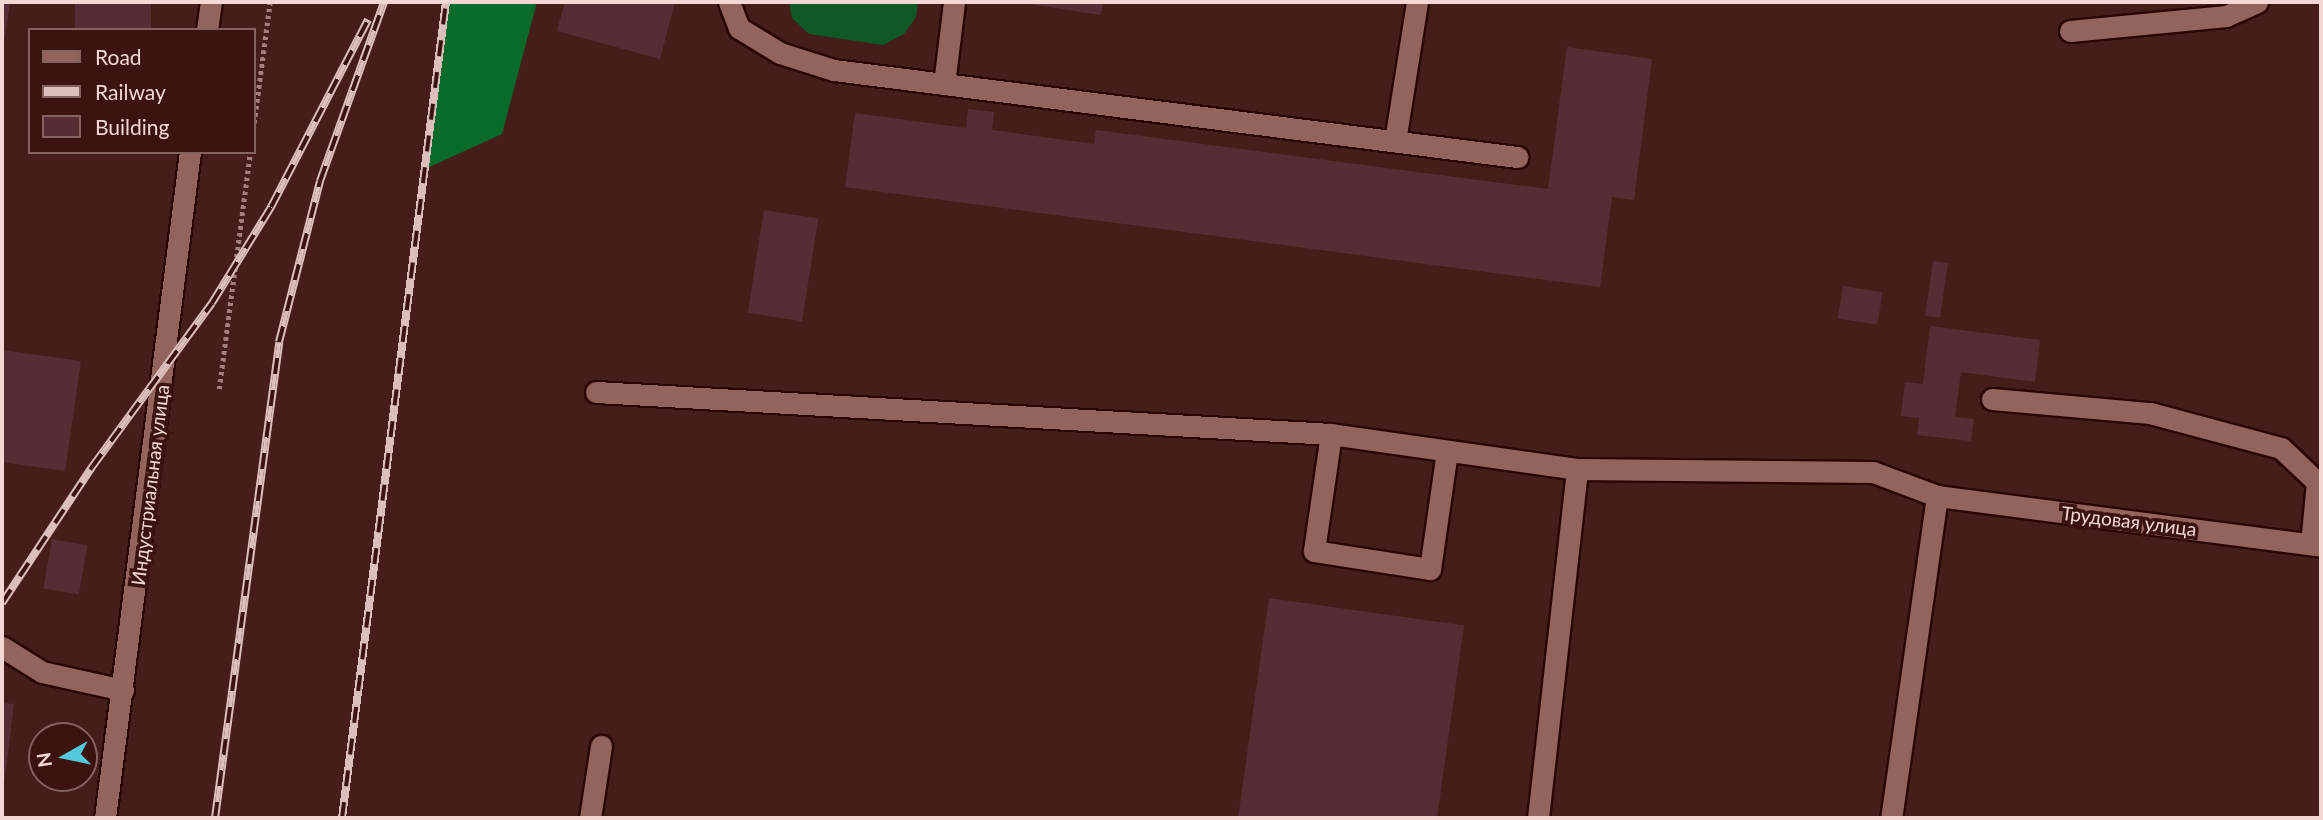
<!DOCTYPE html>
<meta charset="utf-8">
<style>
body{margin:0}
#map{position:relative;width:2323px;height:820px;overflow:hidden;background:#461e19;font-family:Lato,sans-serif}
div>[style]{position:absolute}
.green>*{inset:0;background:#0e5926}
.forest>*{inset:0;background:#086b2c}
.building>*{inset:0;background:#572d35;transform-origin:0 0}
.path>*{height:4.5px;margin-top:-2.25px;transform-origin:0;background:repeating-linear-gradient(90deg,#a2817c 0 3.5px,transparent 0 7px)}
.roads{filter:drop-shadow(2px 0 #2a0604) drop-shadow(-2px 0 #2a0604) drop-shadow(0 2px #2a0604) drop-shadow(0 -2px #2a0604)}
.lane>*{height:21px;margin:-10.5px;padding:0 10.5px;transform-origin:10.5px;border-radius:10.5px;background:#93645d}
.street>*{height:21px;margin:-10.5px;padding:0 10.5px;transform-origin:10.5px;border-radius:10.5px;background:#93645d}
.secondary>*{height:21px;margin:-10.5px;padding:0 10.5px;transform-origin:10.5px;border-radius:10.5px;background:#93645d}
.rail>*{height:8px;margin-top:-4px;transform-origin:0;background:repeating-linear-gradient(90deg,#3b1410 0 16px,#dcbfba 0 32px);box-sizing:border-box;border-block:2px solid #dcbfba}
span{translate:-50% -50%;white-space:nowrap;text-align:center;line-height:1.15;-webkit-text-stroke:7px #3b1410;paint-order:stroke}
.street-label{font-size:19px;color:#f2d7d2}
.frame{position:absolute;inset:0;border:4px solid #f2d7d2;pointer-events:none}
.legend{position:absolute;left:28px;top:28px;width:228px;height:126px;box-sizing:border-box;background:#3b1410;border:2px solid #84625e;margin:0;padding:9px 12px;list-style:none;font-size:21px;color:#f2d7d2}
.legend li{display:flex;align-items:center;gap:14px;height:35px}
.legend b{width:35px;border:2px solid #84625e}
.north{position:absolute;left:28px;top:722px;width:70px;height:70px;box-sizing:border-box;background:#3b1410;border:2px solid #84625e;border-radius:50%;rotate:261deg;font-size:19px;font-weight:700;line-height:28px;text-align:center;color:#f2d7d2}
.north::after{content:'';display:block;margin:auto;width:24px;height:32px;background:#53cadc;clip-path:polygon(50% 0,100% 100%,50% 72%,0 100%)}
</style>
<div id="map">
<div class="green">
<i style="clip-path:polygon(789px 2px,918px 2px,916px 17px,904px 34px,883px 45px,809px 34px,792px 18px)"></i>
</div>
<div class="forest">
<i style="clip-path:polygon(447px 2px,537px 2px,502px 134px,425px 169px)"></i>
</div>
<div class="building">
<i style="clip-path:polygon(2px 2px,10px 2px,3px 49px,2px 49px)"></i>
<i style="left:75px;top:2px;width:76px;height:28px"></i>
<i style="clip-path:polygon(565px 2px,675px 2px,660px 59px,557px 31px)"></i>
<i style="clip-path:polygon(1017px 2px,1103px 2px,1101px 15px)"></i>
<i style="clip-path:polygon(1567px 47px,1652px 59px,1634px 200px,1612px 197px,1600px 287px,845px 187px,855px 113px,966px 128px,968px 109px,994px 112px,992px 130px,1094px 144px,1096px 130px,1548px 189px)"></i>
<i style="left:764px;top:210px;width:55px;height:104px;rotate:9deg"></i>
<i style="left:1933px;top:261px;width:15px;height:55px;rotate:8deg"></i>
<i style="left:1843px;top:286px;width:40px;height:33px;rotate:9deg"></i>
<i style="clip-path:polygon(1930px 326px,2040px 340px,2035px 382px,1961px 372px,1955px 417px,1974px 419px,1971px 441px,1917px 435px,1919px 418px,1901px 416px,1905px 382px,1923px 384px)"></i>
<i style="clip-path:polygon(2px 350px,81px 361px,65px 471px,2px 462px)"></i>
<i style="left:52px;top:539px;width:36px;height:50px;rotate:10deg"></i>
<i style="left:1269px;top:598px;width:197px;height:222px;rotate:8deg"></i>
<i style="clip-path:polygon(2px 703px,14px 704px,3px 792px,2px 792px)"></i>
</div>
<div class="path">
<i style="left:254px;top:123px;width:122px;rotate:-82.5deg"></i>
<i style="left:219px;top:389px;width:239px;rotate:-82.5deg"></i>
</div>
<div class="roads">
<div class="lane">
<i style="left:729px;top:2px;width:28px;rotate:69deg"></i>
<i style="left:739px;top:28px;width:48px;rotate:31.4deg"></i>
<i style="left:780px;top:53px;width:57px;rotate:17.5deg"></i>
<i style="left:834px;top:70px;width:689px;rotate:7.26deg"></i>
<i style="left:2070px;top:31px;width:157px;rotate:-5.5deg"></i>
<i style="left:2226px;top:16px;width:34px;rotate:-24deg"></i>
<i style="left:944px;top:84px;width:83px;rotate:-83deg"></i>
<i style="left:1395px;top:141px;width:141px;rotate:-81deg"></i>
<i style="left:596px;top:392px;width:736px;rotate:3.27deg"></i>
<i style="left:1331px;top:434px;width:248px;rotate:8.1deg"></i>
<i style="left:1577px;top:469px;width:296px;rotate:0.6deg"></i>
<i style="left:1873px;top:472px;width:68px;rotate:20.6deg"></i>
<i style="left:1937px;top:496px;width:325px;rotate:98.1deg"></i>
<i style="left:1992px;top:399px;width:159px;rotate:5.1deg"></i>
<i style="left:2150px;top:413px;width:136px;rotate:15deg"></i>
<i style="left:2281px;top:448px;width:50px;rotate:43.4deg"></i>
<i style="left:2317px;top:482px;width:62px;rotate:95.5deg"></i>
<i style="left:1331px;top:434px;width:118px;rotate:98.3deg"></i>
<i style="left:1314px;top:551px;width:117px;rotate:8.8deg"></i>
<i style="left:1430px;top:569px;width:119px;rotate:-81.8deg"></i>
<i style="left:2px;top:647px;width:47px;rotate:32deg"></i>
<i style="left:42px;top:672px;width:83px;rotate:12.5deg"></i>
<i style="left:590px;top:818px;width:73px;rotate:-81.3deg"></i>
<i style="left:1538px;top:818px;width:351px;rotate:-83.6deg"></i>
</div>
<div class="street">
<i style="left:1937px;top:496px;width:387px;rotate:7.4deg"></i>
</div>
<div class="secondary">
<i style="left:207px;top:30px;width:28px;rotate:-82deg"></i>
<i style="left:105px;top:818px;width:671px;rotate:-82.73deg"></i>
</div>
</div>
<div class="rail">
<i style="left:2px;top:603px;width:163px;rotate:-56.5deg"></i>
<i style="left:92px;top:467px;width:203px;rotate:-53.8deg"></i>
<i style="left:212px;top:303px;width:113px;rotate:-58.4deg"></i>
<i style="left:271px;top:207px;width:211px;rotate:-62.6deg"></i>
<i style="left:215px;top:818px;width:480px;rotate:-82.3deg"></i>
<i style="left:279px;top:342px;width:166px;rotate:-75.7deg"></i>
<i style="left:320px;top:181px;width:190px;rotate:-70.3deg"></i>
<i style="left:342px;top:818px;width:823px;rotate:-82.74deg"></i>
</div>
<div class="street-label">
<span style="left:150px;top:485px;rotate:-83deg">Индустриальная улица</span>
<span style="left:2129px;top:521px;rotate:7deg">Трудовая улица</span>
</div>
<div class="frame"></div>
<ul class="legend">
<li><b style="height:9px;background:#93645d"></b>Road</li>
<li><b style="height:9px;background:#dcbfba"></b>Railway</li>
<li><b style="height:19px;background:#572d35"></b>Building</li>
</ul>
<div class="north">N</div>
</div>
